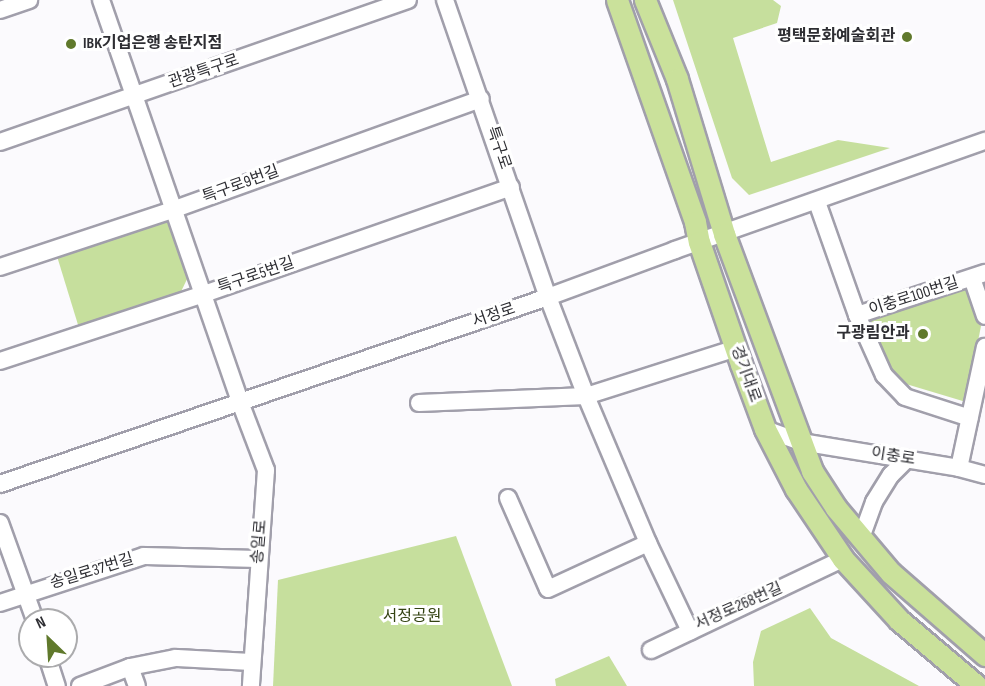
<!DOCTYPE html>
<meta charset="utf-8">
<style>
body{margin:0}
#map{position:relative;width:985px;height:686px;overflow:hidden;background:#fbfafd;font-family:"Sofia Sans Condensed","Noto Sans KR",sans-serif}
div>[style]{position:absolute}
.green>*{inset:0;background:#c6df9d}
.roads{filter:drop-shadow(2px 0 #a19fab) drop-shadow(-2px 0 #a19fab) drop-shadow(0 2px #a19fab) drop-shadow(0 -2px #a19fab)}
.minor>*{height:16px;margin:-8px;padding:0 8px;transform-origin:8px;border-radius:8px;background:#fff}
.major>*{height:21px;margin:-10.5px;padding:0 10.5px;transform-origin:10.5px;border-radius:10.5px;background:#cae19b}
.dots>*{width:16px;height:16px;translate:-50% -50%;box-sizing:border-box;border:3px solid #fff;border-radius:50%}
span{translate:-50% -50%;white-space:nowrap;text-align:center;line-height:1.15;-webkit-text-stroke:6px #fff;paint-order:stroke}
.poi-label{font-size:16px;color:#2e2e33;font-weight:700}
.right{translate:-100% -50%;text-align:right}
.left{translate:0 -50%;text-align:left}
.street-label{font-size:16px;color:#2e2e33}
.park-label{font-size:16px;color:#344313}
.north{position:absolute;left:18px;top:608px;width:60px;height:60px;box-sizing:border-box;background:#fff;border:2px solid #ababad;border-radius:50%;rotate:335deg;font-size:16px;font-weight:700;line-height:24px;text-align:center;color:#2e2e33}
.north::after{content:'';display:block;margin:auto;width:21px;height:27px;background:#60792c;clip-path:polygon(50% 0,100% 100%,50% 72%,0 100%)}
</style>
<div id="map">
<div class="green">
<i style="clip-path:polygon(673px 0,773px 0,781px 6px,777px 23px,733px 38px,771px 162px,838px 140px,890px 148px,749px 195px,732px 178px)"></i>
<i style="clip-path:polygon(166px 219px,189px 275px,177px 300px,79px 328px,56px 253px)"></i>
<i style="clip-path:polygon(966px 283px,981px 326px,966px 402px,896px 381px,867px 315px)"></i>
<i style="clip-path:polygon(456px 536px,512px 686px,273px 686px,278px 580px)"></i>
<i style="clip-path:polygon(810px 608px,831px 638px,919px 686px,754px 686px,753px 662px,761px 631px)"></i>
<i style="clip-path:polygon(609px 656px,627px 686px,556px 686px,555px 679px)"></i>
</div>
<div class="roads">
<div class="minor">
<i style="left:101px;top:0;width:425px;rotate:70.9deg"></i>
<i style="left:240px;top:402px;width:73px;rotate:69.1deg"></i>
<i style="left:266px;top:470px;width:217px;rotate:94deg"></i>
<i style="left:445px;top:0;width:314px;rotate:70.9deg"></i>
<i style="left:548px;top:297px;width:106px;rotate:69deg"></i>
<i style="left:586px;top:396px;width:160px;rotate:67.1deg"></i>
<i style="left:648px;top:543px;width:98px;rotate:64.5deg"></i>
<i style="left:0;top:10px;width:31px;rotate:-19deg"></i>
<i style="left:0;top:142px;width:432px;rotate:-19.2deg"></i>
<i style="left:817px;top:202px;width:120px;rotate:70.5deg"></i>
<i style="left:857px;top:315px;width:66px;rotate:65.8deg"></i>
<i style="left:884px;top:375px;width:30px;rotate:46deg"></i>
<i style="left:905px;top:397px;width:68px;rotate:17.9deg"></i>
<i style="left:0;top:267px;width:184px;rotate:-18.3deg"></i>
<i style="left:175px;top:209px;width:325px;rotate:-19.8deg"></i>
<i style="left:972px;top:278px;width:40px;rotate:71.1deg"></i>
<i style="left:857px;top:315px;width:135px;rotate:-18.2deg"></i>
<i style="left:0;top:361px;width:215px;rotate:-18.2deg"></i>
<i style="left:204px;top:294px;width:325px;rotate:-19.2deg"></i>
<i style="left:419px;top:403px;width:167px;rotate:-2.4deg"></i>
<i style="left:586px;top:396px;width:157px;rotate:-17.7deg"></i>
<i style="left:765px;top:429px;width:38px;rotate:20deg"></i>
<i style="left:801px;top:442px;width:160px;rotate:9.3deg"></i>
<i style="left:959px;top:468px;width:27px;rotate:15deg"></i>
<i style="left:959px;top:468px;width:124px;rotate:-77.9deg"></i>
<i style="left:0;top:484px;width:579px;rotate:-18.84deg"></i>
<i style="left:548px;top:297px;width:135px;rotate:-20.3deg"></i>
<i style="left:675px;top:250px;width:329px;rotate:-19.4deg"></i>
<i style="left:508px;top:498px;width:99px;rotate:66.3deg"></i>
<i style="left:548px;top:589px;width:110px;rotate:-24.7deg"></i>
<i style="left:0;top:523px;width:103px;rotate:70.2deg"></i>
<i style="left:861px;top:538px;width:38px;rotate:-70deg"></i>
<i style="left:874px;top:502px;width:32px;rotate:-58deg"></i>
<i style="left:891px;top:475px;width:23px;rotate:-45deg"></i>
<i style="left:0;top:603px;width:151px;rotate:-18.1deg"></i>
<i style="left:144px;top:556px;width:115px;rotate:1.5deg"></i>
<i style="left:651px;top:650px;width:212px;rotate:-25.4deg"></i>
<i style="left:47px;top:656px;width:32px;rotate:72deg"></i>
<i style="left:130px;top:667px;width:20px;rotate:70deg"></i>
<i style="left:80px;top:686px;width:53px;rotate:-20.8deg"></i>
<i style="left:130px;top:667px;width:47px;rotate:-11.1deg"></i>
<i style="left:176px;top:658px;width:76px;rotate:3deg"></i>
</div>
<div class="major">
<i style="left:617px;top:0;width:235px;rotate:70.6deg"></i>
<i style="left:695px;top:222px;width:20px;rotate:79deg"></i>
<i style="left:699px;top:242px;width:129px;rotate:71deg"></i>
<i style="left:741px;top:364px;width:69px;rotate:69.7deg"></i>
<i style="left:765px;top:429px;width:68px;rotate:62.7deg"></i>
<i style="left:796px;top:489px;width:84px;rotate:56.1deg"></i>
<i style="left:843px;top:559px;width:83px;rotate:47.4deg"></i>
<i style="left:899px;top:620px;width:102px;rotate:40.2deg"></i>
<i style="left:645px;top:0;width:85px;rotate:67.9deg"></i>
<i style="left:677px;top:79px;width:162px;rotate:73.1deg"></i>
<i style="left:724px;top:234px;width:253px;rotate:69.6deg"></i>
<i style="left:812px;top:471px;width:44px;rotate:57deg"></i>
<i style="left:836px;top:508px;width:85px;rotate:49.8deg"></i>
<i style="left:891px;top:573px;width:125px;rotate:41.1deg"></i>
</div>
</div>
<div class="dots">
<i style="left:907px;top:37px;background:#60792c"></i>
<i style="left:71px;top:44px;background:#60792c"></i>
<i style="left:923px;top:334px;background:#60792c"></i>
</div>
<div class="poi-label">
<span class="right" style="left:895px;top:37px">평택문화예술회관</span>
<span class="left" style="left:83px;top:44px">IBK기업은행 송탄지점</span>
<span class="right" style="left:910px;top:334px">구광림안과</span>
</div>
<div class="street-label">
<span style="left:204px;top:72px;rotate:-19deg">관광특구로</span>
<span style="left:498px;top:148px;rotate:71deg">특구로</span>
<span style="left:241px;top:185px;rotate:-20deg">특구로9번길</span>
<span style="left:256px;top:276px;rotate:-19deg">특구로5번길</span>
<span style="left:914px;top:297px;rotate:-18deg">이충로100번길</span>
<span style="left:494px;top:316px;rotate:-19deg">서정로</span>
<span style="left:745px;top:374px;rotate:70deg">경기대로</span>
<span style="left:893px;top:457px;rotate:9deg">이충로</span>
<span style="left:260px;top:542px;rotate:-85deg">송일로</span>
<span style="left:92px;top:572px;rotate:-17deg">송일로37번길</span>
<span style="left:739px;top:607px;rotate:-24deg">서정로268번길</span>
</div>
<div class="park-label">
<span style="left:412px;top:617px">서정공원</span>
</div>
<div class="north">N</div>
</div>
